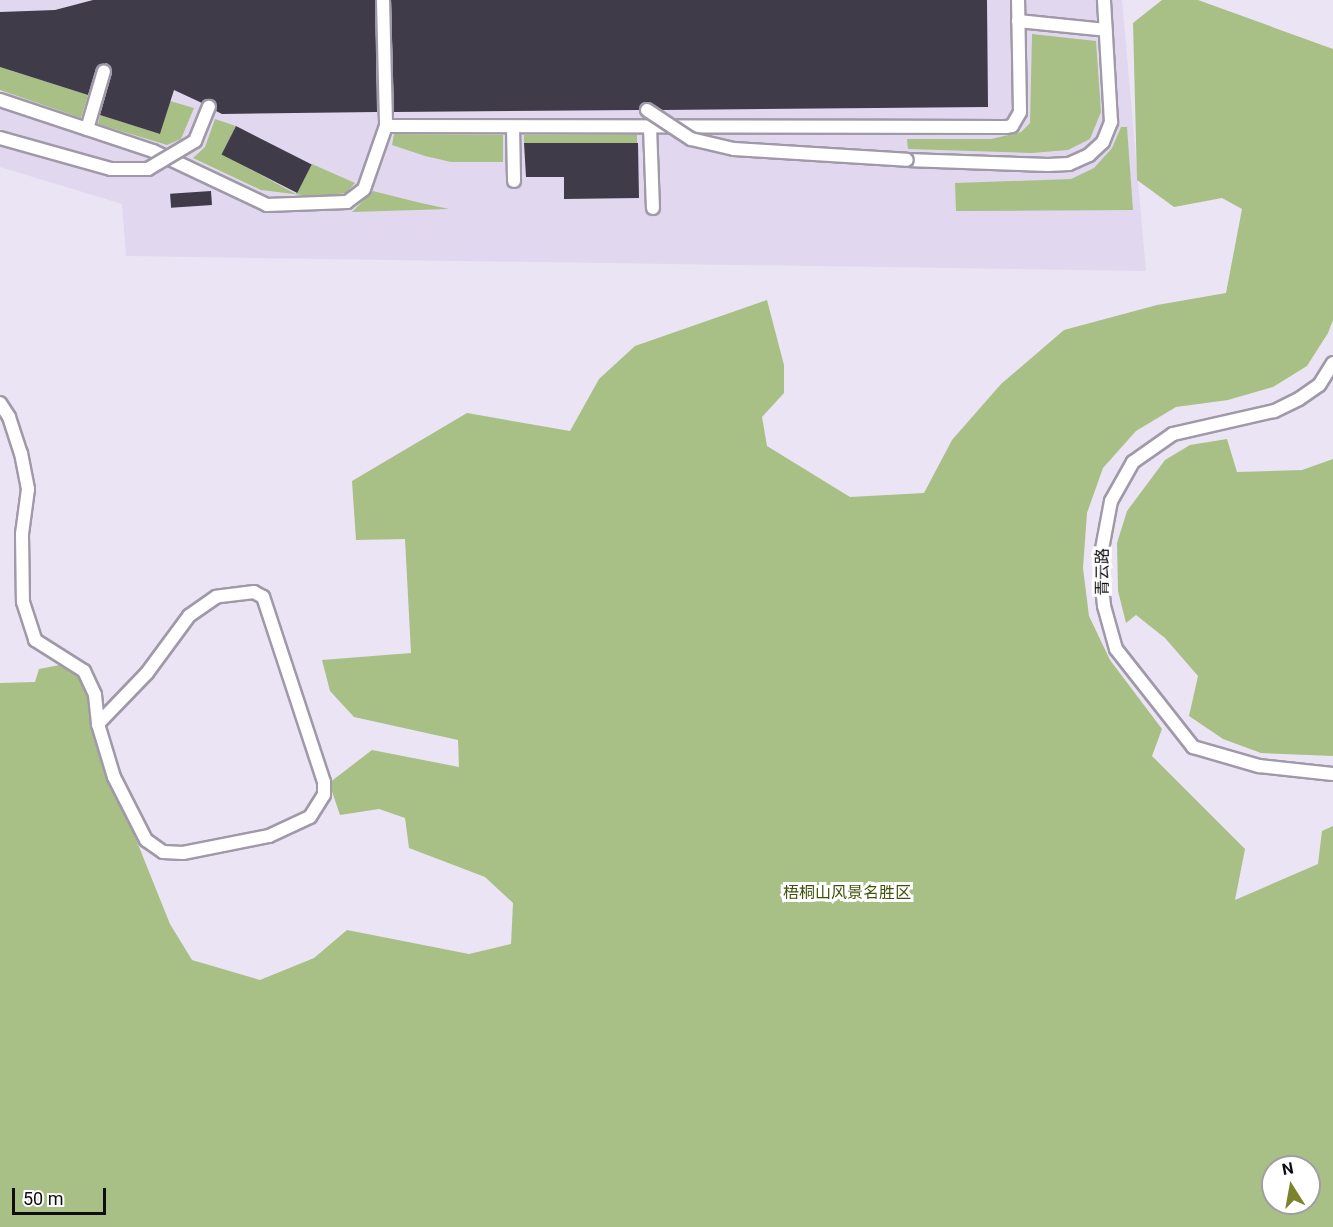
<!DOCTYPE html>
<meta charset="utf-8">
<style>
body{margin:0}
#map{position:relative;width:1333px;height:1227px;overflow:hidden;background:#ebe4f4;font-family:Roboto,"Noto Sans SC",sans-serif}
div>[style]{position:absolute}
.built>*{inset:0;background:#e1d8ef}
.green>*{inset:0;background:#a8c086;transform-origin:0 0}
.building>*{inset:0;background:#403b48;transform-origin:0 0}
.roads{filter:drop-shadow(2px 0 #9f99a8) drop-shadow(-2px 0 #9f99a8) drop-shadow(0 2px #9f99a8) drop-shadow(0 -2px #9f99a8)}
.minor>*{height:12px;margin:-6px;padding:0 6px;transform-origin:6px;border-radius:6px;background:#fff}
.bridges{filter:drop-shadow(2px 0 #9f99a8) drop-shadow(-2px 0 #9f99a8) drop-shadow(0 2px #9f99a8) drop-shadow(0 -2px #9f99a8)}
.minor-bridge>*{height:12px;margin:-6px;padding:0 6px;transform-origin:6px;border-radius:6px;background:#fff}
span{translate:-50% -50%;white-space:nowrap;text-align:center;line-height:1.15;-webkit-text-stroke:6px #fff;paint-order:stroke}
.street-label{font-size:16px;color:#0f0d12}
.park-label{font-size:16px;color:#3c5309}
.north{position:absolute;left:1261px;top:1155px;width:60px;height:60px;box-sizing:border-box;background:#fff;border:2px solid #9f9ea0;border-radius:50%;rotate:349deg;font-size:16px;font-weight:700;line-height:24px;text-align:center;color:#0f0d12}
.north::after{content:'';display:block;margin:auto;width:21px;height:27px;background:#7d822d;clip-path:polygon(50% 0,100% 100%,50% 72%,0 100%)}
.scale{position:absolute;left:12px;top:1188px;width:94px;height:27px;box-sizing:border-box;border:3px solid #0f0d12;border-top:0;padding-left:8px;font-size:18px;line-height:21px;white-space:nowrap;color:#0f0d12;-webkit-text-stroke:4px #fff;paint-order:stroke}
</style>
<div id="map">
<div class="built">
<i style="clip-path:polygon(0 0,1122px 0,1146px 271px,126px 256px,122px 204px,0 167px)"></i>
</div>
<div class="green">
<i style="clip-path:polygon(evenodd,1162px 0,1198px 0,1333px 49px,1333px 320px,1328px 333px,1307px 366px,1273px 387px,1228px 400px,1176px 407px,1136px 431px,1103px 468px,1087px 513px,1083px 568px,1089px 616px,1110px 660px,1162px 729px,1152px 756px,1245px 849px,1235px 900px,1318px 864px,1322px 831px,1333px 826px,1333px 1227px,0 1227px,0 683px,35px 682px,39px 669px,65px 664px,97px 689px,95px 737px,170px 924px,192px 960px,260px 980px,314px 958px,347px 930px,469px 954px,511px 944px,513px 903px,485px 877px,409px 848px,405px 818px,379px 809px,340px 815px,329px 783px,372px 750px,459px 767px,458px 740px,354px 717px,330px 691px,322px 660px,411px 653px,405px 539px,356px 540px,352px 481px,467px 413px,570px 431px,599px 379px,635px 346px,767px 300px,784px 365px,784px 393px,762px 417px,767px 446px,850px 497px,924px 493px,952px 440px,1001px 384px,1064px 330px,1157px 305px,1226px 293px,1242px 209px,1222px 198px,1174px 207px,1137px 180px,1133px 23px,1162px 0,1273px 1167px,1309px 1167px,1309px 1203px,1273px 1203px,1273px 1167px)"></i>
<i style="clip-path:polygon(1032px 34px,1096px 41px,1101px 112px,1090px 139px,1068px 150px,1032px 153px,908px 149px,907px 139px,991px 139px,1021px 132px,1030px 123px)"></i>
<i style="clip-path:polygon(0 67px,88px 95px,81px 118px,0 90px)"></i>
<i style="clip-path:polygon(170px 101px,194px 108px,181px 139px,167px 145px,98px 124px,100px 115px,160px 134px)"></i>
<i style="clip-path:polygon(215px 119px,236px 126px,222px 154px,296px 194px,312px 164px,355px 183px,346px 193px,318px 197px,261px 190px,193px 158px,205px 147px)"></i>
<i style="clip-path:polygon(1121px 127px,1127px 127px,1133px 210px,956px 211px,955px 183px,1071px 179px,1094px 168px,1112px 148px)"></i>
<i style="clip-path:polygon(394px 134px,503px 135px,503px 162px,451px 162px,425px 156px,392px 145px)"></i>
<i style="left:524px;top:135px;width:113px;height:8px"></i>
<i style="clip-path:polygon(373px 191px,421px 203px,449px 209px,352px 212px)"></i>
<i style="clip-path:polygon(1227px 439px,1237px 472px,1302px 470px,1333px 459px,1333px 756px,1261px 753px,1223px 739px,1189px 716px,1198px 676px,1165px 638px,1136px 615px,1126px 623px,1118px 591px,1117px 543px,1127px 511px,1165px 460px,1190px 445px)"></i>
</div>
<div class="building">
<i style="clip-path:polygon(93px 0,375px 0,377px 112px,222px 114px,216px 111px,213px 100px,202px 103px,174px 90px,160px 134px,100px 115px,112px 73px,107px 63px,96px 68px,88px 95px,0 67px,0 12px,55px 10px)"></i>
<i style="clip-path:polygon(391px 0,987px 0,988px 107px,662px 110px,647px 102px,639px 110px,394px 112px)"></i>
<i style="left:236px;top:126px;width:85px;height:32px;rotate:27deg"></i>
<i style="clip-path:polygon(524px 143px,638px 143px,639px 198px,564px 199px,564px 177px,526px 177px)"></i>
<i style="left:211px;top:191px;width:14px;height:41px;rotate:86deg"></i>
</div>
<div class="roads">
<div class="minor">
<i style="left:383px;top:0;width:126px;rotate:88.6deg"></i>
<i style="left:386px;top:126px;width:620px;rotate:0.09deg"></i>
<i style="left:1006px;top:127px;width:6px;rotate:-9deg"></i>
<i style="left:1012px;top:126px;width:16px;rotate:-60deg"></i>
<i style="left:1020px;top:112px;width:112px;rotate:-91deg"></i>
<i style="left:1018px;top:21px;width:88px;rotate:5.8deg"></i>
<i style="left:0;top:100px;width:161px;rotate:18.4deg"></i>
<i style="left:153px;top:151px;width:126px;rotate:25.3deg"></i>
<i style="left:267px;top:205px;width:80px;rotate:-2.1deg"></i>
<i style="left:347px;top:202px;width:21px;rotate:-37deg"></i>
<i style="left:364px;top:189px;width:67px;rotate:-70.8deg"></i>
<i style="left:513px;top:127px;width:54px;rotate:88.9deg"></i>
<i style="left:650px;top:127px;width:81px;rotate:87.9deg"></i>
<i style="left:87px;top:129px;width:60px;rotate:-73.7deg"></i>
<i style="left:907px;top:160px;width:141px;rotate:2deg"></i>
<i style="left:1048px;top:165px;width:21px;rotate:-3deg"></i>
<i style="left:1069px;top:164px;width:22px;rotate:-24deg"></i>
<i style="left:1089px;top:155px;width:19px;rotate:-43deg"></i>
<i style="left:1103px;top:142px;width:22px;rotate:-68deg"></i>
<i style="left:1111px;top:122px;width:122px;rotate:-93.3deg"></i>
<i style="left:1333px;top:363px;width:26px;rotate:122deg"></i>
<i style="left:1319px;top:385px;width:24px;rotate:145deg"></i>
<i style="left:1299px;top:399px;width:28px;rotate:154deg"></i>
<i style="left:1274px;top:411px;width:104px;rotate:167.2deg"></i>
<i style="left:1173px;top:434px;width:49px;rotate:145deg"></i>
<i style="left:1133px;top:462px;width:45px;rotate:119.4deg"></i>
<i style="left:1111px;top:501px;width:49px;rotate:100.6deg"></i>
<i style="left:1102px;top:549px;width:28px;rotate:92deg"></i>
<i style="left:1101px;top:577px;width:29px;rotate:84deg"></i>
<i style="left:1104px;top:606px;width:45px;rotate:74.4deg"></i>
<i style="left:1116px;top:649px;width:125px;rotate:51.8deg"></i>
<i style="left:1193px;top:747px;width:69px;rotate:16.1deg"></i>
<i style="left:1259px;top:766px;width:74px;rotate:6.2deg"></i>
<i style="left:0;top:403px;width:17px;rotate:57deg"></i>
<i style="left:9px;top:417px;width:38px;rotate:72deg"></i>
<i style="left:21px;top:453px;width:37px;rotate:79deg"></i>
<i style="left:28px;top:489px;width:45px;rotate:97.6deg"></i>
<i style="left:22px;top:534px;width:68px;rotate:89.2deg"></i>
<i style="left:23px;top:602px;width:40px;rotate:72deg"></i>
<i style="left:35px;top:640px;width:58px;rotate:32.3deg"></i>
<i style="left:84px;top:671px;width:26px;rotate:65deg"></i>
<i style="left:95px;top:695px;width:29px;rotate:84deg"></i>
<i style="left:98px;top:724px;width:55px;rotate:73.2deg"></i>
<i style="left:114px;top:777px;width:71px;rotate:63.1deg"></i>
<i style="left:146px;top:840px;width:21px;rotate:35deg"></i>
<i style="left:163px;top:852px;width:20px;rotate:3deg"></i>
<i style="left:183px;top:853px;width:88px;rotate:-11.2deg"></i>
<i style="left:269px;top:836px;width:45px;rotate:-24.9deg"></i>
<i style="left:310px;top:817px;width:26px;rotate:-58deg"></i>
<i style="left:324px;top:795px;width:13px;rotate:-90deg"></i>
<i style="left:324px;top:782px;width:195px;rotate:-108.2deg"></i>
<i style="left:263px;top:597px;width:10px;rotate:-151deg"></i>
<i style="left:254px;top:592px;width:38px;rotate:173deg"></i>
<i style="left:216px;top:597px;width:33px;rotate:145deg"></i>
<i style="left:189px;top:616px;width:71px;rotate:126.4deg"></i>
<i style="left:147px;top:673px;width:71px;rotate:133.9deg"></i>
</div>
</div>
<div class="bridges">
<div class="minor-bridge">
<i style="left:647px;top:110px;width:53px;rotate:33.4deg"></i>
<i style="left:691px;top:139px;width:44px;rotate:13.1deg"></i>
<i style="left:734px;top:149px;width:173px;rotate:3.6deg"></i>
<i style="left:0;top:138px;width:115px;rotate:15.6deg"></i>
<i style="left:111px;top:169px;width:37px"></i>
<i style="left:148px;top:169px;width:55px;rotate:-30.8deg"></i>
<i style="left:195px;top:141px;width:37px;rotate:-68deg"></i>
</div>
</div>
<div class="street-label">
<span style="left:1103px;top:572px;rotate:-90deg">青云路</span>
</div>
<div class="park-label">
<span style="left:847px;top:893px">梧桐山风景名胜区</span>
</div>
<div class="north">N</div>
<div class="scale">50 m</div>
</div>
